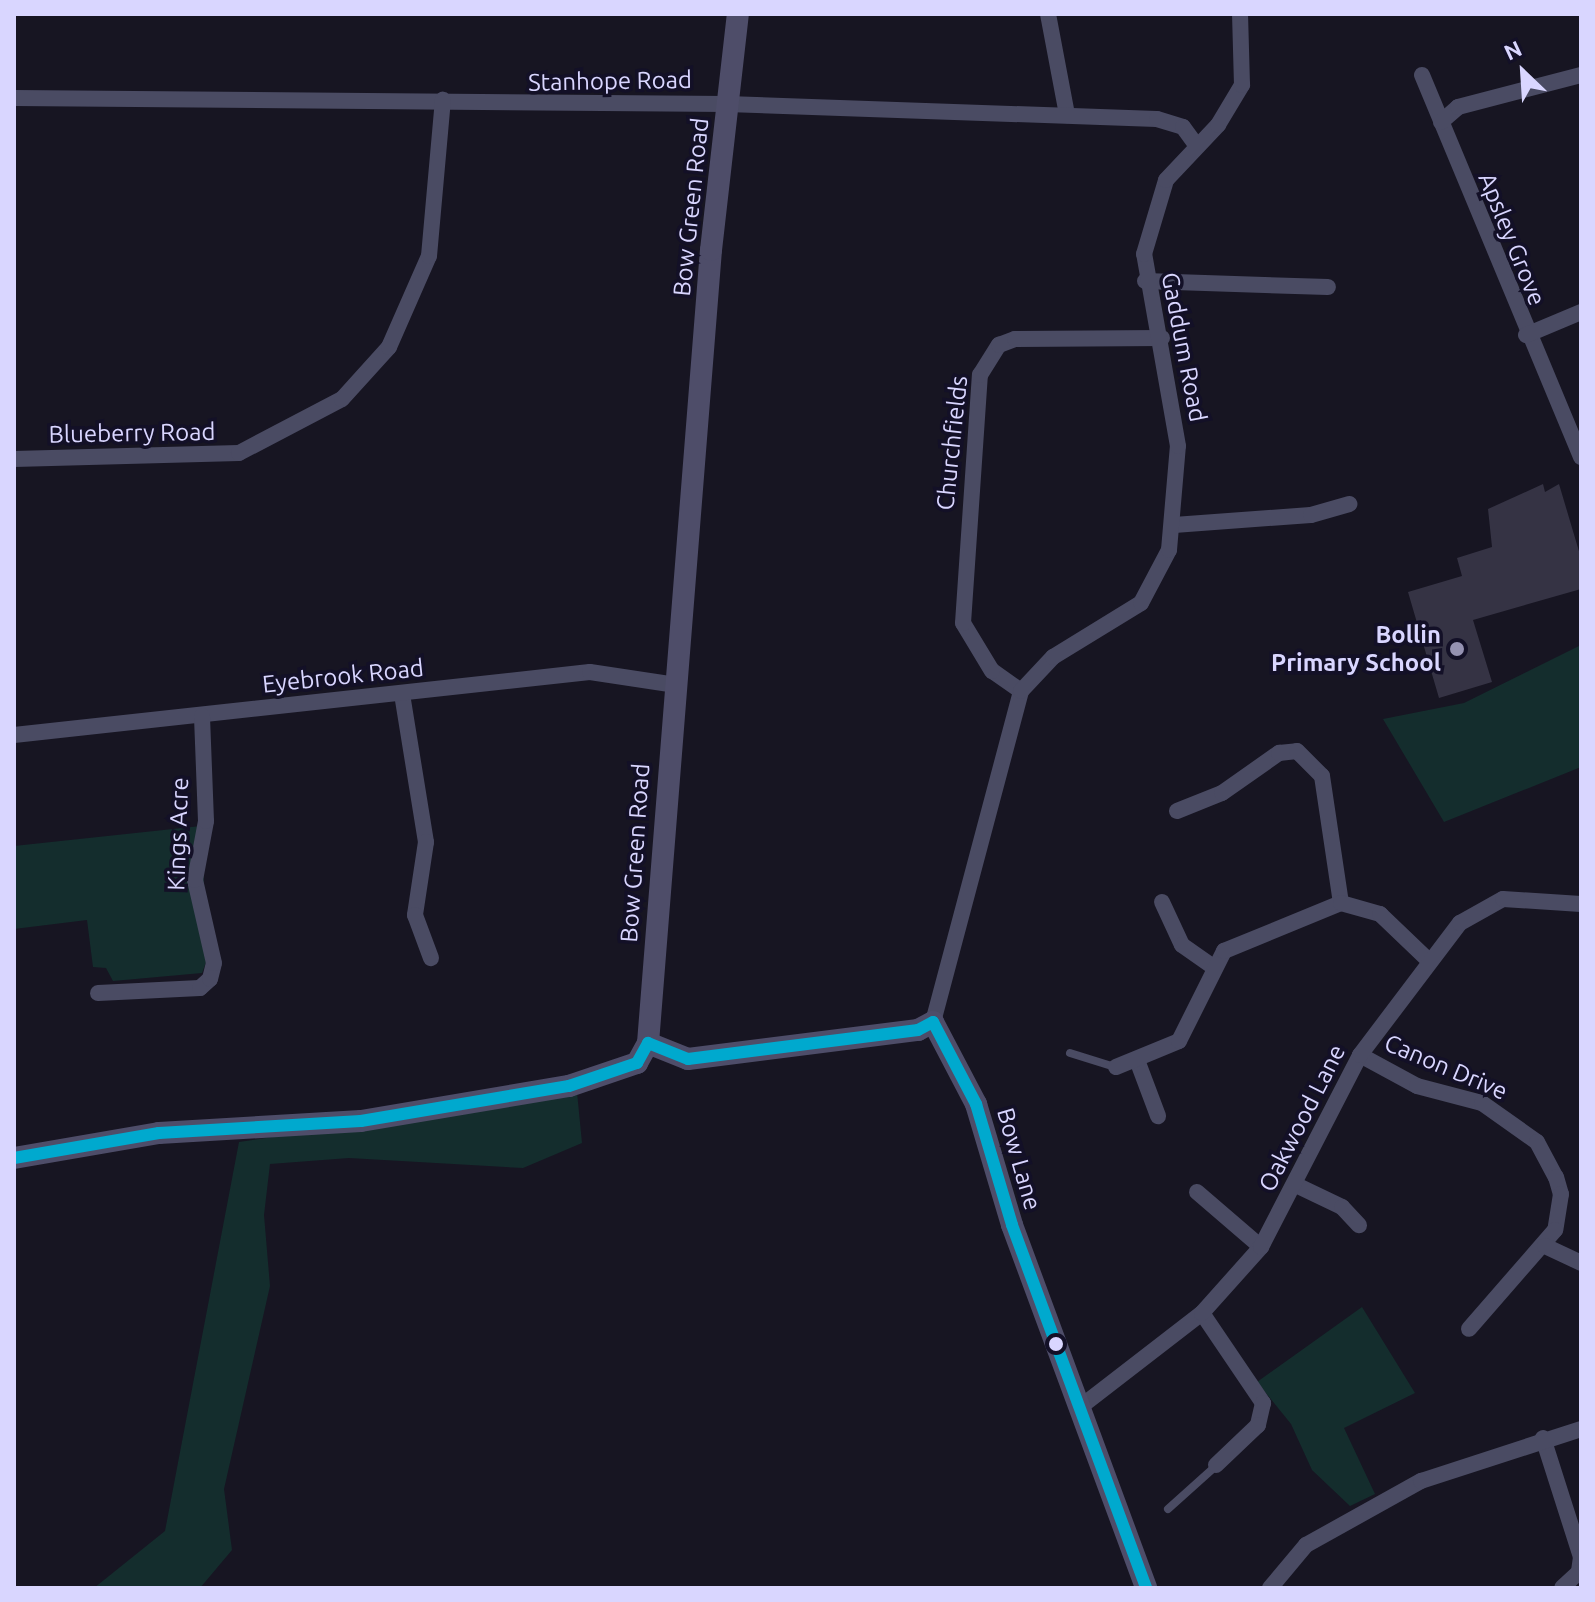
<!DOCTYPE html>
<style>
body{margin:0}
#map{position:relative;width:1595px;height:1602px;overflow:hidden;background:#171522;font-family:Ubuntu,sans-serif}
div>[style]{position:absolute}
.green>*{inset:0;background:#142d2d}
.building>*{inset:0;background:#353344}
.lane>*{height:8px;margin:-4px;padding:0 4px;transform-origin:4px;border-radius:4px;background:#4a4b63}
.street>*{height:16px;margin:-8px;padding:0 8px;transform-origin:8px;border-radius:8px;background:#4a4b63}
.secondary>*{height:22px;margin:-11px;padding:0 11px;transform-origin:11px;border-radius:11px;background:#4e4d69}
.bus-1>*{height:12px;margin:-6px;padding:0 6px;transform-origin:6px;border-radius:6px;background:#00a9ce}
.dots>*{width:22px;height:22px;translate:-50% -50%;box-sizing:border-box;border:4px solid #131027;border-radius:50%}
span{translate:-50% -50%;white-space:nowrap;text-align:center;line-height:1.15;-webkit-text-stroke:7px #131027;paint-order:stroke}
.street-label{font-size:24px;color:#d9d6ff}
.poi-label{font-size:24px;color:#d9d6ff;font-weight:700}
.right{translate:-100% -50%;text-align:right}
.frame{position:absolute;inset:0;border:16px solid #d9d6ff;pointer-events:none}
.north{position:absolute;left:1483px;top:32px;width:80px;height:80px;-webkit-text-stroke:6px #131027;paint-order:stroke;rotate:335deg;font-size:22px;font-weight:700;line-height:32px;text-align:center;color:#d9d6ff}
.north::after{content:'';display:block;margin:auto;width:28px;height:36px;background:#d9d6ff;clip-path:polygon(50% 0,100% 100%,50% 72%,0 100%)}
</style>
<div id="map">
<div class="green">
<i style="clip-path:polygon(1581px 645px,1581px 767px,1444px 822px,1383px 719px,1464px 703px)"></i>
<i style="clip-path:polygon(201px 826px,208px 957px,202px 973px,113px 981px,106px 968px,93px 967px,87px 920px,14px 929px,14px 846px)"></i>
<i style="clip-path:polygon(577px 1092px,582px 1143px,523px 1168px,349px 1158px,270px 1164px,264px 1215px,270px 1286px,224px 1489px,232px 1550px,200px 1588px,94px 1588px,165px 1531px,239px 1142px)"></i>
<i style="clip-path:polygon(1362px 1307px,1415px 1393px,1344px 1428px,1375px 1494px,1350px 1506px,1312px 1470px,1291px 1424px,1257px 1382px)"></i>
</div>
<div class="building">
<i style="clip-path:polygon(1543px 484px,1545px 492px,1559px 484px,1581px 558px,1581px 589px,1473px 620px,1492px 682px,1439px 698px,1408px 592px,1462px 576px,1457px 558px,1492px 547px,1488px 509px)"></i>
</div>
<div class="lane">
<i style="left:1070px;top:1053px;width:47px;rotate:17.3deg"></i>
<i style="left:1168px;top:1509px;width:64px;rotate:-41.9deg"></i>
</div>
<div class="street">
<i style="left:1048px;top:14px;width:103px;rotate:79.3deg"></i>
<i style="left:1422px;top:75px;width:414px;rotate:67.4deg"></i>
<i style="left:14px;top:98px;width:713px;rotate:0.48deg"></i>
<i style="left:727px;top:104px;width:430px;rotate:2deg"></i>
<i style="left:1157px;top:119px;width:27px;rotate:17deg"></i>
<i style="left:1183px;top:127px;width:22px;rotate:54deg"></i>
<i style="left:1441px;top:122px;width:23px;rotate:-41deg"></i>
<i style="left:1458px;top:107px;width:127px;rotate:-14.6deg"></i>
<i style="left:1145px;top:281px;width:183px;rotate:1.9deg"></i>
<i style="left:1526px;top:335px;width:60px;rotate:-22.7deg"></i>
<i style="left:14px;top:459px;width:225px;rotate:-1.5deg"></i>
<i style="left:239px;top:453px;width:116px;rotate:-27.7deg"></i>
<i style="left:342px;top:399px;width:70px;rotate:-47.9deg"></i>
<i style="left:389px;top:347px;width:99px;rotate:-66.3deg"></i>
<i style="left:429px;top:256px;width:157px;rotate:-84.9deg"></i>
<i style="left:1174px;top:525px;width:137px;rotate:-4.2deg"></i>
<i style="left:1311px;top:515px;width:40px;rotate:-16deg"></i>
<i style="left:1021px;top:691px;width:35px;rotate:-145deg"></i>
<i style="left:992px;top:671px;width:56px;rotate:-121.1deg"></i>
<i style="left:963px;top:623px;width:249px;rotate:-86.1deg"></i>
<i style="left:980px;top:375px;width:36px;rotate:-58deg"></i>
<i style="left:999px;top:345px;width:17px;rotate:-21deg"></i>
<i style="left:1015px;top:339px;width:147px;rotate:-0.4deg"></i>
<i style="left:402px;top:694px;width:150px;rotate:80.8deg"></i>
<i style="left:426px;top:842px;width:74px;rotate:98.6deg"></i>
<i style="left:415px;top:915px;width:46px;rotate:69.6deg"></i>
<i style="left:14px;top:735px;width:579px;rotate:-6.24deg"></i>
<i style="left:590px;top:672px;width:87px;rotate:8.6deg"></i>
<i style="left:1177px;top:811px;width:48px;rotate:-21.8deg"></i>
<i style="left:1222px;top:793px;width:70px;rotate:-35.1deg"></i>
<i style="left:1279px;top:753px;width:18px;rotate:-6deg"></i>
<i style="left:1297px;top:751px;width:35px;rotate:45deg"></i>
<i style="left:1322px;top:776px;width:128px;rotate:81.5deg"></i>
<i style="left:1162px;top:902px;width:47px;rotate:65.1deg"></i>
<i style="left:1182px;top:945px;width:37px;rotate:35deg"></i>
<i style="left:98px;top:993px;width:102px;rotate:-2.8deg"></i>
<i style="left:200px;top:988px;width:13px;rotate:-42deg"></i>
<i style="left:210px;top:979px;width:16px;rotate:-76deg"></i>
<i style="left:214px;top:963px;width:85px;rotate:-102.9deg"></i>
<i style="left:195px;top:880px;width:60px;rotate:-79.4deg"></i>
<i style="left:206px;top:821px;width:105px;rotate:-92.2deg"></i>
<i style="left:933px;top:1022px;width:342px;rotate:-75.1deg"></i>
<i style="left:1021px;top:691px;width:47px;rotate:-46.7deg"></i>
<i style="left:1053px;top:657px;width:103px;rotate:-31.5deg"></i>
<i style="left:1141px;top:603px;width:60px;rotate:-62.2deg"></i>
<i style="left:1169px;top:550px;width:104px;rotate:-85.1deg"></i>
<i style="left:1178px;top:446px;width:195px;rotate:-100deg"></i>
<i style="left:1144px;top:254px;width:77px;rotate:-73.4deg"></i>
<i style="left:1166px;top:180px;width:76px;rotate:-46.6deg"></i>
<i style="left:1218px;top:125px;width:47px;rotate:-59deg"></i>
<i style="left:1242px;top:85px;width:71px;rotate:-91.6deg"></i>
<i style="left:1360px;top:1055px;width:65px;rotate:28.5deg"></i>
<i style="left:1417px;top:1086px;width:67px;rotate:14.7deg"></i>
<i style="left:1482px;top:1103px;width:67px;rotate:35.3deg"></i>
<i style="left:1537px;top:1142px;width:40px;rotate:62deg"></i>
<i style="left:1556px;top:1177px;width:18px;rotate:74deg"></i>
<i style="left:1561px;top:1194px;width:36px;rotate:99deg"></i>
<i style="left:1555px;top:1230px;width:131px;rotate:131deg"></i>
<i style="left:1137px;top:1060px;width:60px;rotate:69.4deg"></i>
<i style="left:1116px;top:1067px;width:68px;rotate:-22.4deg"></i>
<i style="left:1179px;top:1041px;width:101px;rotate:-63.4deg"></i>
<i style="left:1224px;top:951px;width:126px;rotate:-22.3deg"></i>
<i style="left:1341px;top:903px;width:41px;rotate:15.8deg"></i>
<i style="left:1380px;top:914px;width:64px;rotate:43.7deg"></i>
<i style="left:1296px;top:1185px;width:51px;rotate:25.6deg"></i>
<i style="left:1342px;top:1207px;width:25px;rotate:47deg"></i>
<i style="left:1197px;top:1192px;width:84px;rotate:40.7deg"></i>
<i style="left:1545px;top:1246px;width:40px;rotate:25deg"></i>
<i style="left:1202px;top:1313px;width:109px;rotate:55.9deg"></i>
<i style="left:1263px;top:1403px;width:23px;rotate:103deg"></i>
<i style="left:1258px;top:1425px;width:58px;rotate:136.4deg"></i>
<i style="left:1079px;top:1408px;width:155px;rotate:-37.7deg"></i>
<i style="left:1202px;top:1313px;width:89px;rotate:-48.2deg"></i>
<i style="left:1261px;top:1247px;width:216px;rotate:-62.7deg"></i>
<i style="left:1360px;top:1055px;width:166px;rotate:-52.9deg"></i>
<i style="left:1460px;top:923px;width:49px;rotate:-29.2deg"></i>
<i style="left:1503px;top:899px;width:78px;rotate:3.7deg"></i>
<i style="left:1543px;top:1438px;width:125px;rotate:72.3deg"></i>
<i style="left:1581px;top:1557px;width:15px;rotate:98deg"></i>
<i style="left:1579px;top:1572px;width:23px;rotate:137deg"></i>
<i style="left:1270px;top:1588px;width:56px;rotate:-50.1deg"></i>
<i style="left:1306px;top:1545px;width:132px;rotate:-29.1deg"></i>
<i style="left:1421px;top:1481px;width:168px;rotate:-18deg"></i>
</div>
<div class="secondary">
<i style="left:648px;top:1043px;width:43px;rotate:21.8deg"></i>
<i style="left:688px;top:1059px;width:232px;rotate:-7.2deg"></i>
<i style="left:918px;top:1030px;width:17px;rotate:-28deg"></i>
<i style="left:933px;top:1022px;width:93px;rotate:62.3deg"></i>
<i style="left:976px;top:1104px;width:126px;rotate:73.4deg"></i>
<i style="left:1012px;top:1225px;width:387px;rotate:69.7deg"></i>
<i style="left:14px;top:1158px;width:147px;rotate:-9.8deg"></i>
<i style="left:159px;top:1133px;width:202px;rotate:-3.4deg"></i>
<i style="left:361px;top:1121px;width:211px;rotate:-9.6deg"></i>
<i style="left:569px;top:1086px;width:72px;rotate:-18.7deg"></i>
<i style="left:637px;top:1063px;width:23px;rotate:-61deg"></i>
<i style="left:648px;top:1043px;width:795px;rotate:-85.46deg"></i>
<i style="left:711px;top:250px;width:238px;rotate:-83.5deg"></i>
</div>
<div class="bus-1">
<i style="left:14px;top:1158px;width:147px;rotate:-9.8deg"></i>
<i style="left:159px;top:1133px;width:202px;rotate:-3.4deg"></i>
<i style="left:361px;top:1121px;width:211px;rotate:-9.6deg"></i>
<i style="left:569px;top:1086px;width:72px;rotate:-18.7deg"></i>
<i style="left:637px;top:1063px;width:23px;rotate:-61deg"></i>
<i style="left:648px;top:1043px;width:43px;rotate:21.8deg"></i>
<i style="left:688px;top:1059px;width:232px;rotate:-7.2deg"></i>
<i style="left:918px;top:1030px;width:17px;rotate:-28deg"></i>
<i style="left:933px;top:1022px;width:93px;rotate:62.3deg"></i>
<i style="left:976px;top:1104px;width:126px;rotate:73.4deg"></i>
<i style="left:1012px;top:1225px;width:387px;rotate:69.7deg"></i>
</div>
<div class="dots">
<i style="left:1457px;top:649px;background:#9592b2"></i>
<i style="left:1056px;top:1344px;background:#d9d6ff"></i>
</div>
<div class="street-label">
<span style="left:610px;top:81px;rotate:-1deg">Stanhope Road</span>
<span style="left:691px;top:207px;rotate:-84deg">Bow Green Road</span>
<span style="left:1512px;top:239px;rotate:68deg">Apsley Grove</span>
<span style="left:1184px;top:347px;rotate:79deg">Gaddum Road</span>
<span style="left:132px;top:433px;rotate:-1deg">Blueberry Road</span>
<span style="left:952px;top:443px;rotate:-84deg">Churchfields</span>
<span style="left:343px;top:676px;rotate:-6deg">Eyebrook Road</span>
<span style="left:178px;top:834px;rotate:-88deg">Kings Acre</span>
<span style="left:635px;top:853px;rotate:-86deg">Bow Green Road</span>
<span style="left:1446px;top:1067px;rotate:23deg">Canon Drive</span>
<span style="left:1302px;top:1118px;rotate:-63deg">Oakwood Lane</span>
<span style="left:1019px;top:1159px;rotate:74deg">Bow Lane</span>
</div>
<div class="poi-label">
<span class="right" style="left:1441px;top:649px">Bollin<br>Primary School</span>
</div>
<div class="frame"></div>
<div class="north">N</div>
</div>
